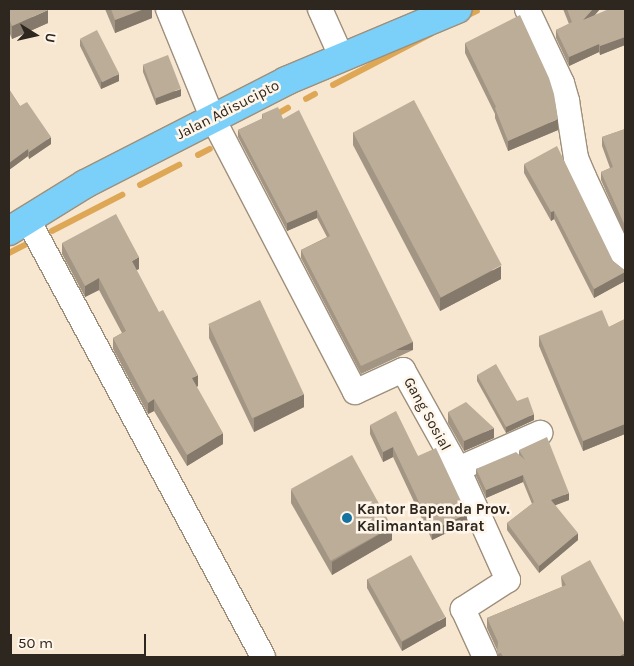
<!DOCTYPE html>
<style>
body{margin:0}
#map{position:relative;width:634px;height:666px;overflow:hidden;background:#f7e7d1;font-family:Karla,sans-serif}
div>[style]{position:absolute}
.stream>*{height:5.5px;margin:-2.75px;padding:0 2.75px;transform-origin:2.75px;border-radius:2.75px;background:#dda756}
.roads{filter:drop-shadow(1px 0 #9e8f7b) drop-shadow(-1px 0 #9e8f7b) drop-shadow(0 1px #9e8f7b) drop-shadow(0 -1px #9e8f7b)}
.minor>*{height:24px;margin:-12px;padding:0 12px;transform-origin:12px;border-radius:12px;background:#fff}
.major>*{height:28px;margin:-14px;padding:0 14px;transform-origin:14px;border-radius:14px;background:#7ad0f8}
.wall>*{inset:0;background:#a29583}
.shaded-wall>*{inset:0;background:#84796a;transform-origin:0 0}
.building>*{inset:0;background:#bcad98;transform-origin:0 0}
.dots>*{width:14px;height:14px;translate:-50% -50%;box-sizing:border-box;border:2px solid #fff5e8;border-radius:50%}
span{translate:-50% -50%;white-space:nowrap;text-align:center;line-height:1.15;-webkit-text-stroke:5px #fff5e8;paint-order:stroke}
.street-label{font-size:15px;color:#2d271f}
.poi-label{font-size:15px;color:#2d271f;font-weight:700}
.left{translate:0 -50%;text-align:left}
.frame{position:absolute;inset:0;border:10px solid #2d271f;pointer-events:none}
.north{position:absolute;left:10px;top:10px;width:50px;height:50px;-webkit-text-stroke:4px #fff5e8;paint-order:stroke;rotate:100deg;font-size:14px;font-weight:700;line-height:20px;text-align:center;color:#2d271f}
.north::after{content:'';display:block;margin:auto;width:18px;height:22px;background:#2d271f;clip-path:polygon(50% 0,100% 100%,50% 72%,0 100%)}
.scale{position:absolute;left:10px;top:634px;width:136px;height:22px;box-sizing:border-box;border:2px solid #2d271f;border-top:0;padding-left:6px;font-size:15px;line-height:18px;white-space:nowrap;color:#2d271f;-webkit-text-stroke:4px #fff5e8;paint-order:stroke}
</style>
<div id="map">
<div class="stream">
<i style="left:464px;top:17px;width:14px;rotate:-25deg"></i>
<i style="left:333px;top:85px;width:110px;rotate:-27.5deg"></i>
<i style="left:306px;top:99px;width:10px;rotate:-29deg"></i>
<i style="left:274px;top:116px;width:16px;rotate:-30deg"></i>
<i style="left:198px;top:155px;width:13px;rotate:-27deg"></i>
<i style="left:140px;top:185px;width:44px;rotate:-27.1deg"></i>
<i style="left:52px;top:231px;width:79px;rotate:-27.2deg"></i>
<i style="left:9px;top:253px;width:18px;rotate:-27deg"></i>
</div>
<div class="roads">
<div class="minor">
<i style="left:168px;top:9px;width:117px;rotate:67.8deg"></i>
<i style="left:212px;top:117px;width:310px;rotate:62.5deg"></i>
<i style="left:355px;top:392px;width:53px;rotate:-24.6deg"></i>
<i style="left:403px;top:370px;width:113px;rotate:60.9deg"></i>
<i style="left:458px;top:469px;width:122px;rotate:65.8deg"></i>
<i style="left:508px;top:580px;width:54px;rotate:147.2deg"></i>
<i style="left:463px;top:609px;width:53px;rotate:65.4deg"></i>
<i style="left:320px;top:9px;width:51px;rotate:65.9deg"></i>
<i style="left:527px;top:9px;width:82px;rotate:64.7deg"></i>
<i style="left:562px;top:83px;width:19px;rotate:74deg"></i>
<i style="left:567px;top:101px;width:58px;rotate:81deg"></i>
<i style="left:576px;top:158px;width:21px;rotate:67deg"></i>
<i style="left:584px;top:177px;width:96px;rotate:64.8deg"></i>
<i style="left:28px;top:220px;width:496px;rotate:61.7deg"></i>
<i style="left:458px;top:469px;width:90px;rotate:-23.7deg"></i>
</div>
<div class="major">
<i style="left:9px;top:231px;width:89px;rotate:-31.7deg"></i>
<i style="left:85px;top:184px;width:226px;rotate:-27.1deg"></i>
<i style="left:286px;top:81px;width:186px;rotate:-22.8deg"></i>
</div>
</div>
<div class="wall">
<i style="clip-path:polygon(9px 9px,48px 23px,12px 39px,9px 32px)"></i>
<i style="clip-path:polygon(105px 9px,152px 9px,152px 18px,115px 33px)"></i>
<i style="clip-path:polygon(563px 9px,600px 9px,595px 15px,625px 9px,625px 45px,600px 55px,599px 52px,569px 66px,556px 38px,556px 30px,569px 24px)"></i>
<i style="clip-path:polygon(80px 39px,119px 81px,101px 89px,80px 46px)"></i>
<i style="clip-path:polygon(465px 43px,558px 130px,508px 151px,495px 118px,495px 114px,465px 53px)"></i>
<i style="clip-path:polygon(143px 65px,181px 96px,156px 105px,143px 72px)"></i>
<i style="clip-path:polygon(9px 89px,20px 106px,51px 144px,29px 159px,28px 156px,9px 170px)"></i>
<i style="clip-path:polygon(262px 114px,283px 119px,413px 350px,361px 374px,301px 258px,301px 250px,327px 237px,317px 218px,287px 231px,238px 137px,238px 130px,262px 119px)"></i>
<i style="clip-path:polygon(625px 129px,625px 235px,601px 180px,601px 172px,610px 168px,602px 146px,602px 137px)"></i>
<i style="clip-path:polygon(353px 132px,501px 279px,440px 311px,353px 145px)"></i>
<i style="clip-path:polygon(524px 164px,613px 261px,623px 269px,625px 269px,625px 281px,594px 298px,554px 219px,551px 221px,524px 173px)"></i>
<i style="clip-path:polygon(62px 243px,139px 269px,136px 270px,198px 386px,196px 387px,223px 444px,187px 466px,154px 411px,148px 414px,113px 349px,113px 338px,122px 333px,99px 290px,85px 297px,62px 254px)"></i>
<i style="clip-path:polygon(625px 319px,625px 434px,583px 451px,539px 346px,539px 336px,609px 327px)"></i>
<i style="clip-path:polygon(209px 325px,304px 407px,254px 432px,209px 338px)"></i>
<i style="clip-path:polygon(477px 375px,517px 401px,534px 420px,506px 433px,477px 381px)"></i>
<i style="clip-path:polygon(448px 412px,494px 438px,464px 451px,448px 423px)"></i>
<i style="clip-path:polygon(370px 425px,418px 456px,467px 523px,432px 540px,393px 457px,383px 462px,370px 434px)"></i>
<i style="clip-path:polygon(519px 450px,569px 500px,555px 505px,578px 540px,539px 573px,507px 530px,507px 523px,532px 504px,523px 482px,486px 498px,476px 476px,476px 469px,519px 455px)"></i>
<i style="clip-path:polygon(291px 490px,392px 540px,332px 575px,291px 503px)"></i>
<i style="clip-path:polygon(561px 576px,625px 657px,497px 657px,497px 650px,487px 628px,487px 618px,562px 587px)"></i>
<i style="clip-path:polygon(367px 579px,446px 626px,402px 651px,367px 588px)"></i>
</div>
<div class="shaded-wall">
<i style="clip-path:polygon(144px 9px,152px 9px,152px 18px,115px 33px,115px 20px)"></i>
<i style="clip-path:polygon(593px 9px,600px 9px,583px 28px,583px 20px)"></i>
<i style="clip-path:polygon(48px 10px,48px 23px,12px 39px,12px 26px)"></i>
<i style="clip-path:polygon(625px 37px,625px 45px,600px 55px,600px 46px)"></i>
<i style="clip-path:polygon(599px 44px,599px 52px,569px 66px,569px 57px)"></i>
<i style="clip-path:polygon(119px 74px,119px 81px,101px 89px,101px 82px)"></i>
<i style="clip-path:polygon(181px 89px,181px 96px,156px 105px,156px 98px)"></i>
<i style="clip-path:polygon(558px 119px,558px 130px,508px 151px,508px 141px)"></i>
<i style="clip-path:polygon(51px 137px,51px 144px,29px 159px,29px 152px)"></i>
<i style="clip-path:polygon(28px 149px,28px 156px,9px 170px,9px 163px)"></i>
<i style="clip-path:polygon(317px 210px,317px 218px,287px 231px,287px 223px)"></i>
<i style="clip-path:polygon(554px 211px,554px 219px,551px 221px,551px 212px)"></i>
<i style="clip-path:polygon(139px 257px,139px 269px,132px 272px,132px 261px)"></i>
<i style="clip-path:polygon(501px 266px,501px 279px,440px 311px,440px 298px)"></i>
<i style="clip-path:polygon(625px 272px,625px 281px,594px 298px,594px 289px)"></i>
<i style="clip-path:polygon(99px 278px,99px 290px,85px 297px,85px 286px)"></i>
<i style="left:413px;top:342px;width:8px;height:57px;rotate:90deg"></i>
<i style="clip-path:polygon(198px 375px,198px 386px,192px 390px,192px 378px)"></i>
<i style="clip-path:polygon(304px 394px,304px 407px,254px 432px,254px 418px)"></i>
<i style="clip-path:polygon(154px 399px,154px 411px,148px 414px,148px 403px)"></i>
<i style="clip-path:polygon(534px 414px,534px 420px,506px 433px,506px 427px)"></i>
<i style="clip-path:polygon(625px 424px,625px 434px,583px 451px,583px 441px)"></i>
<i style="clip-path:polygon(494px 428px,494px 438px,464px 451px,464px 441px)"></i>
<i style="clip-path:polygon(223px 433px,223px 444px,187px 466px,187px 455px)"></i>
<i style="clip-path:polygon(393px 447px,393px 457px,383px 462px,383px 452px)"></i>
<i style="clip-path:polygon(523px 475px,523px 482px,486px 498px,486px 490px)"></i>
<i style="clip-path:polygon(569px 493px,569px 500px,551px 507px,551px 500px)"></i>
<i style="clip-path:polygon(467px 514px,467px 523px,432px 540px,432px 530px)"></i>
<i style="clip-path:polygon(392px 527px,392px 540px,332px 575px,332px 562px)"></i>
<i style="clip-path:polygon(578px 533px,578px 540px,539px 573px,539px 566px)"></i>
<i style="clip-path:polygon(446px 617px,446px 626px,402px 651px,402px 642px)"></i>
<i style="clip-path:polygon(625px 653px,625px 657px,618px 657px)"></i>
</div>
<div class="building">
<i style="clip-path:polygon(9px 9px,47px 9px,48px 10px,12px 26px,9px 19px)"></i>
<i style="clip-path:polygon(111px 9px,144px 9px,115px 20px)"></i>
<i style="clip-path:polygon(567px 9px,593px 9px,583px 20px,609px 9px,625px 9px,625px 37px,600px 46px,599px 44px,569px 57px,556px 30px,572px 22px)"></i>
<i style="clip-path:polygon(520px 15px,549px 78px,554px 94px,558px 119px,508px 141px,495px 108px,496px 107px,465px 43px)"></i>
<i style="left:97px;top:30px;width:49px;height:19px;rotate:63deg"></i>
<i style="left:168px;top:55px;width:36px;height:27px;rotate:69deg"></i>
<i style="clip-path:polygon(9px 89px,20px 106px,27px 102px,51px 137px,29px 152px,28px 149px,9px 163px)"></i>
<i style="left:414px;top:100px;width:187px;height:69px;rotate:62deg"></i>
<i style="clip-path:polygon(278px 107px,283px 119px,299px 110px,413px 342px,361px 366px,301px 250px,330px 236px,317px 210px,287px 223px,238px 130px,263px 118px,262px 114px)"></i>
<i style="clip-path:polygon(625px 129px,625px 226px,601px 172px,613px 167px,602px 137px)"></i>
<i style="clip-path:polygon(557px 146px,613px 261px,623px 269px,625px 269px,625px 272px,594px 289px,554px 211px,551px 212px,524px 164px)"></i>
<i style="clip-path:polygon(116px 214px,139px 257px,132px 261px,159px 312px,163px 310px,198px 375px,192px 378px,223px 433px,187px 455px,154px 399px,148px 403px,113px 338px,126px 331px,99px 278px,85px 286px,62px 243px)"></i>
<i style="left:260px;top:300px;width:104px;height:57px;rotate:65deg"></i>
<i style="clip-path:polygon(602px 310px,609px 327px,625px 319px,625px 424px,583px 441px,539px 336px)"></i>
<i style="clip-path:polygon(496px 364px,517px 401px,528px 397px,534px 414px,506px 427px,477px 375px)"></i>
<i style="clip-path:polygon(466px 402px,494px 428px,464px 441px,448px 412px)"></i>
<i style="clip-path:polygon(396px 411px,418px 456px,436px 448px,467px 514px,432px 530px,393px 447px,383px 452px,370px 425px)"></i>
<i style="clip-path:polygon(547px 437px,569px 493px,551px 500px,578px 533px,539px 566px,507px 523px,534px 502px,523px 475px,486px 490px,476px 469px,516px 452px,525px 460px,519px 450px)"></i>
<i style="left:352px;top:455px;width:82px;height:70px;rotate:61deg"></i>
<i style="left:411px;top:555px;width:71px;height:50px;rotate:61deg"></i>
<i style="clip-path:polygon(590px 560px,625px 624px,625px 653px,618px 657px,503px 657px,501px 653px,497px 654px,498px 642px,487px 618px,566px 585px,561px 576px)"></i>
</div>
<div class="dots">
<i style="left:347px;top:518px;background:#1473a1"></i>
</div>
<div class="street-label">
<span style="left:228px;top:110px;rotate:-27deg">Jalan Adisucipto</span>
<span style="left:427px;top:414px;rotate:61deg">Gang Sosial</span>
</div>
<div class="poi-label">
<span class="left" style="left:357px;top:518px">Kantor Bapenda Prov.<br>Kalimantan Barat</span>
</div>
<div class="frame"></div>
<div class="north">U</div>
<div class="scale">50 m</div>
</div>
